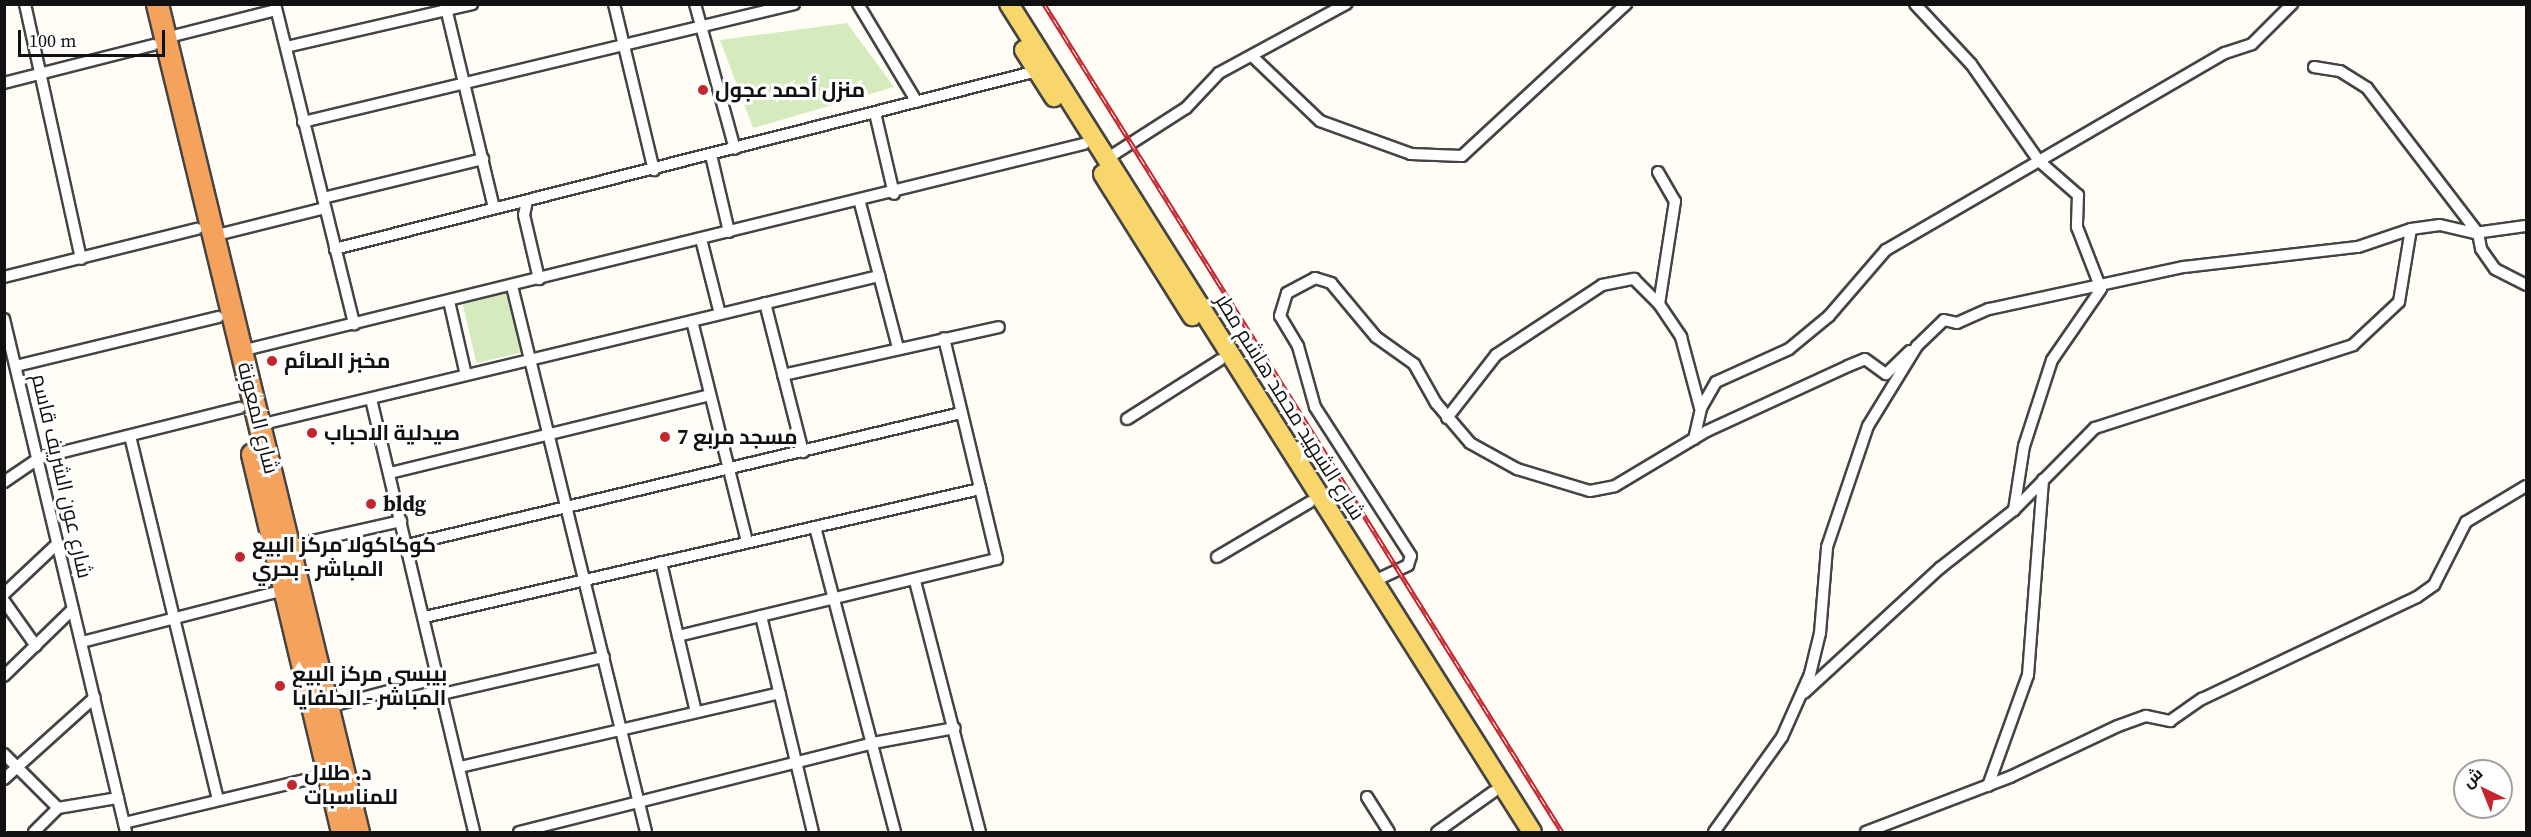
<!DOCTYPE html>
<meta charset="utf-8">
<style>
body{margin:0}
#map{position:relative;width:2531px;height:837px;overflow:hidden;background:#fffdf5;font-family:"Source Serif 4",Cairo,serif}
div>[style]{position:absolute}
.green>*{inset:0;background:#d5ebbd;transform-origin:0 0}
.roads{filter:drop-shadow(2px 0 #444) drop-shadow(-2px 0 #444) drop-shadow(0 2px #444) drop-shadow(0 -2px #444)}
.street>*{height:10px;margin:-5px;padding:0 5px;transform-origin:5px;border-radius:5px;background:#fff}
.primary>*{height:18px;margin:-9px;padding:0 9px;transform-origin:9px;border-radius:9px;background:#f9d66b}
.highway>*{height:21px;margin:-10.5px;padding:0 10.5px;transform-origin:10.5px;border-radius:10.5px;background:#f5a25d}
.rail>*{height:5px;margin-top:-2.5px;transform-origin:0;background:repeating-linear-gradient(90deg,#fff 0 9px,#c4262e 0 18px);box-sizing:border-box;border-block:2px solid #c4262e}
.dots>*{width:16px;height:16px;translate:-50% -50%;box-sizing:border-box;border:3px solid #fff;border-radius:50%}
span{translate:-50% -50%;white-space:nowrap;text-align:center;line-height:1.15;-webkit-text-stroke:6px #fff;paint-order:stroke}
.poi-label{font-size:21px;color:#111;font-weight:700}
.left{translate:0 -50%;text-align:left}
.street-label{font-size:21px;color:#111}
.frame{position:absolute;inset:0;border:6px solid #111;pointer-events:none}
.north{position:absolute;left:2453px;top:759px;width:60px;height:60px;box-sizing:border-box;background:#fff;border:2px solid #a0a0a0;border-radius:50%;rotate:317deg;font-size:16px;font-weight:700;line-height:24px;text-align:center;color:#111}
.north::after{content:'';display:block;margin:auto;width:21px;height:27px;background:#c4262e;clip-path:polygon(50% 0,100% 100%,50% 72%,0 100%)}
.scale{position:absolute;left:18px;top:30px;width:147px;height:27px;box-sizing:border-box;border:3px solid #111;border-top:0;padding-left:8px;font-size:18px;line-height:21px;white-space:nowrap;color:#111;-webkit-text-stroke:4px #fff;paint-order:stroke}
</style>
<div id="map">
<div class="green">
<i style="clip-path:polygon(847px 23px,894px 87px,753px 128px,720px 40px)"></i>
<i style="left:508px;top:291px;width:63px;height:47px;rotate:77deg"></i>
</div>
<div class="roads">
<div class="street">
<i style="left:25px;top:4px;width:261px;rotate:77.6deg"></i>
<i style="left:275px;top:4px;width:330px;rotate:76.1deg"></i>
<i style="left:445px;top:4px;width:210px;rotate:76.5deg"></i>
<i style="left:614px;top:4px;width:171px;rotate:76.5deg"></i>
<i style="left:695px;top:4px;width:150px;rotate:74.6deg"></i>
<i style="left:858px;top:4px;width:114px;rotate:59deg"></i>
<i style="left:1915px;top:4px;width:82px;rotate:47deg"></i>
<i style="left:1971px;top:64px;width:118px;rotate:55deg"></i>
<i style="left:2039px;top:161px;width:52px;rotate:41.1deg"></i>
<i style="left:2078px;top:195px;width:32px;rotate:92deg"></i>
<i style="left:2077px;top:227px;width:66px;rotate:68.8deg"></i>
<i style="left:2101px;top:289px;width:86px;rotate:124.6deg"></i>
<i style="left:2052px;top:360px;width:90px;rotate:108deg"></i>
<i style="left:2024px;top:446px;width:65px;rotate:98.9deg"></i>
<i style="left:165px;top:38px;width:114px;rotate:-14.2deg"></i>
<i style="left:286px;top:47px;width:191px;rotate:-13deg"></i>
<i style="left:1252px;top:56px;width:94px;rotate:43.7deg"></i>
<i style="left:1320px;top:121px;width:97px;rotate:19.9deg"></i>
<i style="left:1411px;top:154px;width:51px;rotate:2.2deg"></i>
<i style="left:1462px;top:156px;width:224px;rotate:-42.8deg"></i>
<i style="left:2314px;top:67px;width:26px;rotate:9deg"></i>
<i style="left:2340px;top:71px;width:32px;rotate:32deg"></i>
<i style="left:2367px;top:88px;width:183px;rotate:52.6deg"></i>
<i style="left:2478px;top:233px;width:16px;rotate:79deg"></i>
<i style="left:2481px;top:249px;width:24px;rotate:55deg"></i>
<i style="left:2495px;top:269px;width:35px;rotate:27deg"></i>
<i style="left:4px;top:83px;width:154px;rotate:-14.3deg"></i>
<i style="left:875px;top:113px;width:83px;rotate:76.8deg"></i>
<i style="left:303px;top:122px;width:505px;rotate:-13.51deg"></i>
<i style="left:711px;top:155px;width:79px;rotate:76.8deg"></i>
<i style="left:1108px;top:158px;width:93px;rotate:-32.7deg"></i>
<i style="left:1186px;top:108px;width:48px;rotate:-46.7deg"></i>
<i style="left:1219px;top:73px;width:145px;rotate:-28.5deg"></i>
<i style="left:1658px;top:172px;width:34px;rotate:60deg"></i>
<i style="left:1675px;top:201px;width:104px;rotate:98.8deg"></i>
<i style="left:1659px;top:304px;width:40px;rotate:56deg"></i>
<i style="left:1681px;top:337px;width:73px;rotate:75deg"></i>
<i style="left:323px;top:198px;width:165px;rotate:-13.7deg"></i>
<i style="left:527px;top:201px;width:14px;rotate:102deg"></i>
<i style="left:524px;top:215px;width:66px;rotate:76.8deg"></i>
<i style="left:860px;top:203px;width:150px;rotate:75.3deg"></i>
<i style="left:213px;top:236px;width:115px;rotate:-14deg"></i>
<i style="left:701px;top:239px;width:77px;rotate:75.8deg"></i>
<i style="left:335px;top:249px;width:724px;rotate:-14.23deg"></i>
<i style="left:4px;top:277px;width:199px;rotate:-14deg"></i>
<i style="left:512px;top:286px;width:562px;rotate:76.21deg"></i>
<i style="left:449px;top:301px;width:76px;rotate:77.1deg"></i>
<i style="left:765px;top:303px;width:154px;rotate:75.7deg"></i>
<i style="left:4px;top:319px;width:527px;rotate:76.62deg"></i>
<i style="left:692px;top:321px;width:227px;rotate:76deg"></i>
<i style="left:241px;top:351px;width:868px;rotate:-13.8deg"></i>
<i style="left:16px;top:366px;width:208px;rotate:-13.6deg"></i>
<i style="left:783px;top:375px;width:221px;rotate:-12.5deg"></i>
<i style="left:371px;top:399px;width:445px;rotate:76.6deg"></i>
<i style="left:1447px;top:418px;width:80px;rotate:-52.1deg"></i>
<i style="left:1496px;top:355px;width:127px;rotate:-33.4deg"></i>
<i style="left:1602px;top:285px;width:33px;rotate:-11deg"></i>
<i style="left:1634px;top:279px;width:35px;rotate:45deg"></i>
<i style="left:1127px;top:419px;width:110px;rotate:-32.4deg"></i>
<i style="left:259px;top:425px;width:638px;rotate:-13.51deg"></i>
<i style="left:130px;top:436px;width:374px;rotate:76.4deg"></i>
<i style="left:1694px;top:439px;width:32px;rotate:-77deg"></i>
<i style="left:1701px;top:408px;width:30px;rotate:-60deg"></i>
<i style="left:1716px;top:382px;width:80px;rotate:-24.3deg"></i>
<i style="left:1789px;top:349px;width:52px;rotate:-39.5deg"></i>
<i style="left:1829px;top:316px;width:87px;rotate:-49.2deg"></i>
<i style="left:1886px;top:250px;width:392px;rotate:-30.2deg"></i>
<i style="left:2225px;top:53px;width:28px;rotate:-18deg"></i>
<i style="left:2252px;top:44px;width:57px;rotate:-45deg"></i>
<i style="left:390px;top:473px;width:328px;rotate:-13.7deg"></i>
<i style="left:4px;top:482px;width:42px;rotate:-34.4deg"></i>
<i style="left:39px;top:458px;width:207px;rotate:-14deg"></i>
<i style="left:815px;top:527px;width:315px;rotate:75.3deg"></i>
<i style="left:407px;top:545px;width:570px;rotate:-13.4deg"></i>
<i style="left:290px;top:546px;width:114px;rotate:-12.7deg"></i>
<i style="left:1217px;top:557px;width:108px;rotate:-30.6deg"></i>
<i style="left:661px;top:562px;width:76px;rotate:77.1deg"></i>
<i style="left:678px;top:636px;width:328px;rotate:-13.6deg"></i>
<i style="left:997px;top:559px;width:227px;rotate:-103.5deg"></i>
<i style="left:915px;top:581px;width:259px;rotate:75.5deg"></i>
<i style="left:1372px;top:582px;width:40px;rotate:-25deg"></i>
<i style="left:1408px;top:565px;width:9px;rotate:-72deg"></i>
<i style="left:1411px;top:556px;width:177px;rotate:-122.8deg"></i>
<i style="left:1315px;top:407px;width:63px;rotate:-105.6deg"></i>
<i style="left:1298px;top:346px;width:35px;rotate:-121deg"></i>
<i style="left:1280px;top:316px;width:24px;rotate:-73deg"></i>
<i style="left:1287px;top:293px;width:32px;rotate:-28deg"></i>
<i style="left:1315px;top:278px;width:17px;rotate:17deg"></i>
<i style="left:1331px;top:283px;width:70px;rotate:50.2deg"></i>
<i style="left:1376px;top:337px;width:47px;rotate:35.4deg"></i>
<i style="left:1414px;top:364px;width:45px;rotate:60.6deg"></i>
<i style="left:1436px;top:403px;width:52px;rotate:49.6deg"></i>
<i style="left:1470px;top:443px;width:54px;rotate:29deg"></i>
<i style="left:1517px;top:469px;width:76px;rotate:16.8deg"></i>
<i style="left:1590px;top:491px;width:25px;rotate:-11deg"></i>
<i style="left:1615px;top:486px;width:107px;rotate:-30.9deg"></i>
<i style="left:1707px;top:431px;width:155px;rotate:-24.7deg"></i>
<i style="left:1848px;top:366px;width:18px;rotate:-22deg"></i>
<i style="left:1865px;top:359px;width:26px;rotate:36deg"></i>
<i style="left:1886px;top:374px;width:33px;rotate:-44deg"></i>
<i style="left:4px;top:594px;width:73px;rotate:-43.3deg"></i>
<i style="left:4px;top:601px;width:55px;rotate:54.6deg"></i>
<i style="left:761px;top:616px;width:222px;rotate:76.5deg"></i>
<i style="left:425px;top:617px;width:570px;rotate:-12.99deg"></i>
<i style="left:678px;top:636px;width:78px;rotate:76.7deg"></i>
<i style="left:82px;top:642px;width:209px;rotate:-14.4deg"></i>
<i style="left:4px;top:676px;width:96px;rotate:-44.2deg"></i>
<i style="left:1804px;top:693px;width:185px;rotate:-42.6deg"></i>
<i style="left:1940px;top:568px;width:94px;rotate:-38.1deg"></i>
<i style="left:2014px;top:510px;width:115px;rotate:-45.4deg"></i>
<i style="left:2095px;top:428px;width:271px;rotate:-17.8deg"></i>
<i style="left:2353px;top:345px;width:63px;rotate:-43.1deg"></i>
<i style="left:2399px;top:302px;width:74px;rotate:-80.7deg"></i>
<i style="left:442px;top:694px;width:166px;rotate:-12.9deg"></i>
<i style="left:328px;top:707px;width:114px;rotate:-14.8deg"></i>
<i style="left:4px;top:754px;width:76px;rotate:45deg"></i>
<i style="left:58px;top:808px;width:34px;rotate:135deg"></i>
<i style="left:460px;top:767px;width:328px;rotate:-13deg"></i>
<i style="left:4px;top:779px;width:122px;rotate:-42deg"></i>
<i style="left:1988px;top:786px;width:118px;rotate:-70.2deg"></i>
<i style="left:2028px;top:675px;width:196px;rotate:-85.6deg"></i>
<i style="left:1367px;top:797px;width:41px;rotate:57.8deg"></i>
<i style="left:58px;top:808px;width:61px;rotate:-9.5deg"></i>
<i style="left:124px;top:823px;width:211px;rotate:-13.4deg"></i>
<i style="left:519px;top:832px;width:365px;rotate:-14.1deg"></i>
<i style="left:873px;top:743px;width:83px;rotate:-10.4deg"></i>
<i style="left:1437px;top:832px;width:69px;rotate:-35.5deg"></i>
<i style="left:1714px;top:832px;width:117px;rotate:-54.4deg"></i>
<i style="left:1782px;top:737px;width:69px;rotate:-66deg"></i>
<i style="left:1810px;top:674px;width:42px;rotate:-76.3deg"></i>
<i style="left:1820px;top:633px;width:86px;rotate:-85.3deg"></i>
<i style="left:1827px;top:547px;width:128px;rotate:-71.3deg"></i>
<i style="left:1868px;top:426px;width:94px;rotate:-58.5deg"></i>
<i style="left:1917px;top:346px;width:37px;rotate:-44deg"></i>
<i style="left:1944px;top:320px;width:13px;rotate:13deg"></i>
<i style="left:1957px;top:323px;width:35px;rotate:-24deg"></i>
<i style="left:1989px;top:309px;width:199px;rotate:-12.2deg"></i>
<i style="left:2184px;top:267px;width:175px;rotate:-6.6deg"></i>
<i style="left:2358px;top:247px;width:56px;rotate:-18.8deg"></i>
<i style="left:2411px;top:229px;width:29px;rotate:-8deg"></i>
<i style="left:2440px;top:225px;width:36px;rotate:13deg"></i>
<i style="left:2475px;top:233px;width:51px;rotate:-7.8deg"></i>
<i style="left:1866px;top:832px;width:154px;rotate:-20.9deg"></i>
<i style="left:2010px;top:777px;width:119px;rotate:-25.3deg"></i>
<i style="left:2118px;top:726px;width:30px;rotate:-20deg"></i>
<i style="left:2146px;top:716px;width:25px;rotate:12deg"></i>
<i style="left:2170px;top:721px;width:39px;rotate:-35deg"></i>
<i style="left:2202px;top:699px;width:238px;rotate:-25.4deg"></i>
<i style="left:2417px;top:597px;width:21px;rotate:-35deg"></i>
<i style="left:2434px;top:585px;width:71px;rotate:-63.1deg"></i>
<i style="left:2466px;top:522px;width:70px;rotate:-31deg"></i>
</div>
<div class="primary">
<i style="left:1009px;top:4px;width:979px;rotate:57.72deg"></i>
<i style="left:1024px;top:50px;width:56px;rotate:57.4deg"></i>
<i style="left:1103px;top:174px;width:168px;rotate:57.9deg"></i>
</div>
<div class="highway">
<i style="left:157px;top:4px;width:852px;rotate:76.36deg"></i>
<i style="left:252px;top:454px;width:389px;rotate:76.6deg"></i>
</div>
</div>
<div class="rail">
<i style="left:1044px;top:4px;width:977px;rotate:57.97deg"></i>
</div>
<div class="dots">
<i style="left:703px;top:90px;background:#c4262e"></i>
<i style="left:272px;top:361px;background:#c4262e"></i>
<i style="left:312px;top:433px;background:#c4262e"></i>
<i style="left:665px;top:437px;background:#c4262e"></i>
<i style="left:371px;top:504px;background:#c4262e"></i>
<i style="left:240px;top:557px;background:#c4262e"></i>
<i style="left:280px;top:686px;background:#c4262e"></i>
<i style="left:292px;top:785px;background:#c4262e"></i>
</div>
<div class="poi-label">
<span class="left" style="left:715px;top:90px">منزل أحمد عجول</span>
<span class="left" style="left:284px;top:361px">مخبز الصائم</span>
<span class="left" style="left:324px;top:433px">صيدلية الاحباب</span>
<span class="left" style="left:677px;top:437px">مسجد مربع 7</span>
<span class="left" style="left:383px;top:504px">bldg</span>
<span class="left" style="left:252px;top:557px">كوكاكولا مركز البيع<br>المباشر - بحري</span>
<span class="left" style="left:292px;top:686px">بيبسي مركز البيع<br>المباشر - الحلفايا</span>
<span class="left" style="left:304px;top:785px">د. طلال<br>للمناسبات</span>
</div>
<div class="street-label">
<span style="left:1290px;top:407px;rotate:58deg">شارع الشهيد محمد هاشم مطر</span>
<span style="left:258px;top:418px;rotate:76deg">شارع المعونة</span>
<span style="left:62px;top:476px;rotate:77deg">شارع عون الشريف قاسم</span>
</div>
<div class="frame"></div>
<div class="north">ش</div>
<div class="scale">100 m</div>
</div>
